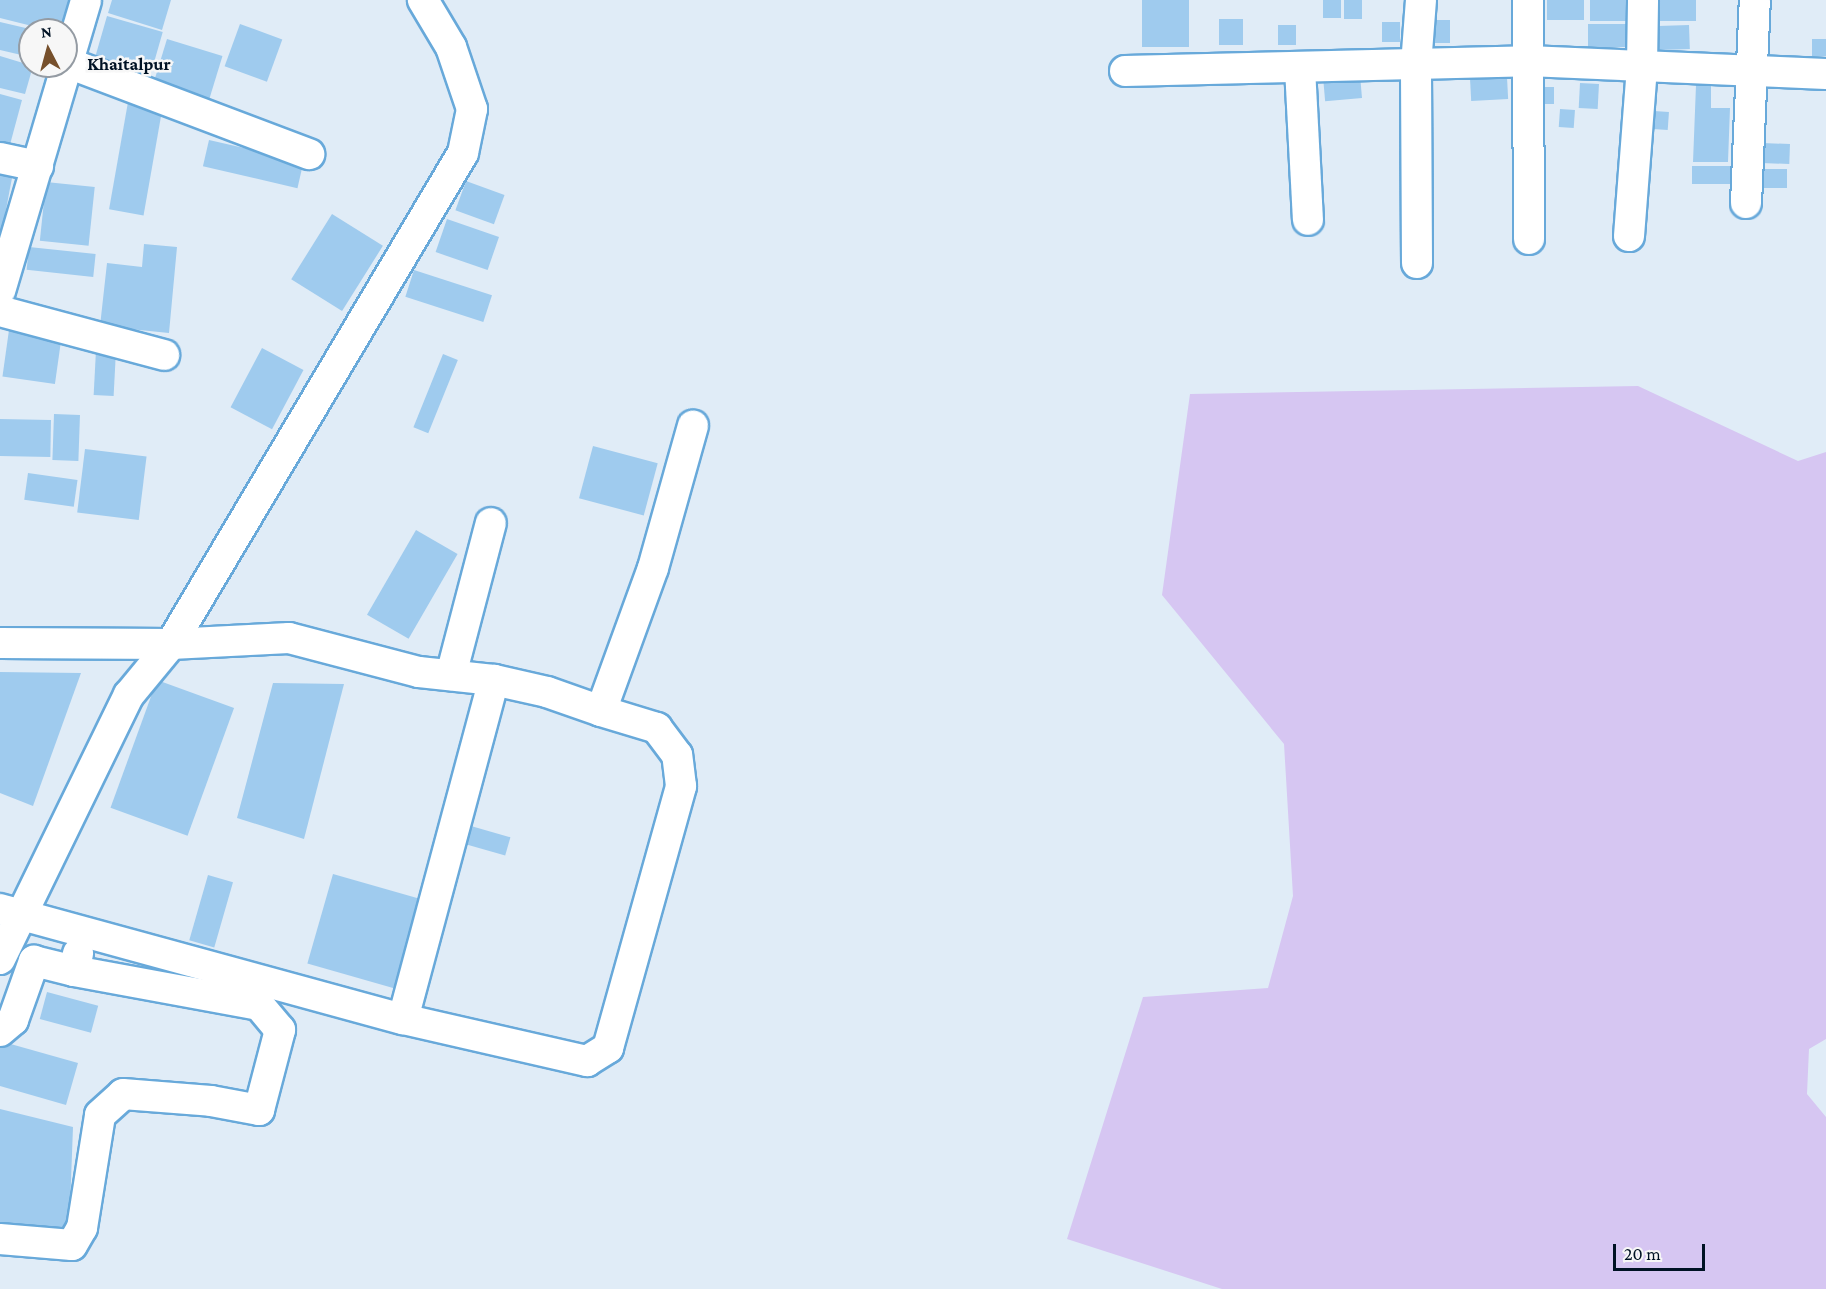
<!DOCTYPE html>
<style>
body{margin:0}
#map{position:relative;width:1826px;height:1289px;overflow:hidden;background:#e0ecf7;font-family:"Crimson Pro",serif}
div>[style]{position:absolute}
.green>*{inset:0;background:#d6c6f2}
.building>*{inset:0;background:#9fcbee;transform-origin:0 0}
.roads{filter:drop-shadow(2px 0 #68a9da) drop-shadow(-2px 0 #68a9da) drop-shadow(0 2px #68a9da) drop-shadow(0 -2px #68a9da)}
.minor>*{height:30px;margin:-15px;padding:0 15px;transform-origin:15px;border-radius:15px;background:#fff}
span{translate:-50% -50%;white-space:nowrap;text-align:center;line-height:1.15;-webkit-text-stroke:5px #f7f7f7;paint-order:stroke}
.neighbourhood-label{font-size:18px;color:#001224;font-weight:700}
.north{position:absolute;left:18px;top:18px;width:60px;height:60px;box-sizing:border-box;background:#f7f7f7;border:2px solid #949ba3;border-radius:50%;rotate:354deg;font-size:16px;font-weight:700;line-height:24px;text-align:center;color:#001224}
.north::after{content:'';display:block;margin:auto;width:21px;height:27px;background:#76502c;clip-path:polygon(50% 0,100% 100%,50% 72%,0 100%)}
.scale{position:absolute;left:1613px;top:1244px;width:92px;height:27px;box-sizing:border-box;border:3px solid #001224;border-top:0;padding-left:8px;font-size:18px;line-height:21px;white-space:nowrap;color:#001224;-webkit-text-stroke:4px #f7f7f7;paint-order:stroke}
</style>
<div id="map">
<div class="green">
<i style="clip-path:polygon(1638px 386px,1798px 461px,1826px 452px,1826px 1039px,1809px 1049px,1807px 1094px,1826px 1117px,1826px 1289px,1222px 1289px,1067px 1239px,1143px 997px,1268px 988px,1293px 896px,1284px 744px,1162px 595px,1190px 394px)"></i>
</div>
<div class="building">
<i style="clip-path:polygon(0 0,75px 0,67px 30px,48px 30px,0 18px)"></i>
<i style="clip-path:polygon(112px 0,171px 0,162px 30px,108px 13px)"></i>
<i style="left:1142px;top:0;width:47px;height:47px"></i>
<i style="left:1323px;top:0;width:18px;height:18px"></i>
<i style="left:1344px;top:0;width:18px;height:19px"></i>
<i style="left:1547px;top:0;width:37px;height:20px"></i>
<i style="left:1590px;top:0;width:37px;height:21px"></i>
<i style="left:1658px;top:0;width:38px;height:21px"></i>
<i style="left:107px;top:16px;width:58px;height:50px;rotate:16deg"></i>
<i style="left:1219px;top:19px;width:24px;height:26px"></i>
<i style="left:1435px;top:20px;width:15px;height:23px"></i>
<i style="clip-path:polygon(0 22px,30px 29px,30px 57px,0 50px)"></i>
<i style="left:1400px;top:22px;width:20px;height:18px;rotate:90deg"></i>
<i style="left:240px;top:24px;width:45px;height:45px;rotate:20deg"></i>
<i style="left:1588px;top:24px;width:38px;height:23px"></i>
<i style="left:1278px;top:25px;width:18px;height:20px"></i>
<i style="left:1689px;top:25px;width:24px;height:31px;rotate:88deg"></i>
<i style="left:167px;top:39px;width:58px;height:46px;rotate:17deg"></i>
<i style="left:1812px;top:39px;width:14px;height:17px"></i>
<i style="clip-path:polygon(0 56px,33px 66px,25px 94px,0 88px)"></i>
<i style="left:1360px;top:75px;width:23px;height:37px;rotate:85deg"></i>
<i style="left:1507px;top:77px;width:22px;height:37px;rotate:87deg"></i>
<i style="left:1580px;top:83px;width:19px;height:25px;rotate:3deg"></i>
<i style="clip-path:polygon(1696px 85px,1711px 85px,1711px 108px,1730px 108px,1728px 162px,1693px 162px)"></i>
<i style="left:1539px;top:87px;width:15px;height:17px"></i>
<i style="clip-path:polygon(0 94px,22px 100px,8px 152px,0 150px)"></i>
<i style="left:128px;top:102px;width:35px;height:109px;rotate:10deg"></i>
<i style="left:1560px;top:109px;width:15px;height:18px;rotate:4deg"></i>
<i style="left:1654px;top:111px;width:15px;height:18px;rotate:4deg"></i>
<i style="left:209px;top:140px;width:97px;height:27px;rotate:13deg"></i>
<i style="left:1762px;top:143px;width:28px;height:20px;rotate:2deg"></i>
<i style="left:1692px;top:166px;width:40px;height:18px"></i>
<i style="left:1761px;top:169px;width:26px;height:19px"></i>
<i style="clip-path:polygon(0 175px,12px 178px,0 241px)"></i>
<i style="left:466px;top:181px;width:41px;height:31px;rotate:20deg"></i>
<i style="left:46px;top:182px;width:49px;height:59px;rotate:6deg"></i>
<i style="left:332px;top:214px;width:60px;height:77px;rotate:32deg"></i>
<i style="left:447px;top:219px;width:55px;height:35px;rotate:19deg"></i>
<i style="clip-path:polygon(144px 244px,177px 247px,169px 333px,100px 326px,107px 263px,142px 267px)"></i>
<i style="left:29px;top:247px;width:67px;height:23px;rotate:6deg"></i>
<i style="left:414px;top:270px;width:82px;height:28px;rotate:18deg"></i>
<i style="left:9px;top:330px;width:53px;height:47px;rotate:8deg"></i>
<i style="left:262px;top:348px;width:47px;height:67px;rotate:28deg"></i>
<i style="left:96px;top:350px;width:20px;height:45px;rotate:3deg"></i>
<i style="left:443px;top:354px;width:16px;height:79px;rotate:22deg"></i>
<i style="left:54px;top:414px;width:26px;height:46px;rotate:2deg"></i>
<i style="left:0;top:419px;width:51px;height:37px;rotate:1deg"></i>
<i style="left:593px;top:446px;width:67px;height:54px;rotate:15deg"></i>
<i style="left:85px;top:449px;width:62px;height:64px;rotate:7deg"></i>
<i style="left:28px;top:473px;width:50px;height:27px;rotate:8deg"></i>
<i style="left:416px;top:530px;width:48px;height:98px;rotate:30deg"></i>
<i style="clip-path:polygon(0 672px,81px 673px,33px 806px,0 793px)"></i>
<i style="left:157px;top:680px;width:82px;height:136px;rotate:20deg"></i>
<i style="clip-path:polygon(273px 683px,344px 684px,304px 839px,237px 818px)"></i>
<i style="left:471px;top:826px;width:41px;height:19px;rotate:16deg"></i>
<i style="left:333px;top:874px;width:91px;height:93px;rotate:16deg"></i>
<i style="left:208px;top:875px;width:26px;height:68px;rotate:16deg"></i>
<i style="left:47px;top:992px;width:53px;height:28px;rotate:15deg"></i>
<i style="clip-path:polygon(0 1041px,78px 1063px,66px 1105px,0 1086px)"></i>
<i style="clip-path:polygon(0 1109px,73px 1127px,69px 1234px,0 1224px)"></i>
</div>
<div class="roads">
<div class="minor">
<i style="left:1528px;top:0;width:239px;rotate:89.8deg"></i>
<i style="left:68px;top:63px;width:258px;rotate:20.7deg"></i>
<i style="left:1300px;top:68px;width:152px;rotate:87deg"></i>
<i style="left:1125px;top:71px;width:403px;rotate:-1.4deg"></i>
<i style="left:1528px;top:61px;width:298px;rotate:2.5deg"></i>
<i style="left:0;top:158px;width:39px;rotate:12deg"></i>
<i style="left:1746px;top:203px;width:203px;rotate:-87.5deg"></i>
<i style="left:1629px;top:236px;width:170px;rotate:-85.6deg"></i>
<i style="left:1642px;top:66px;width:66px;rotate:-89.1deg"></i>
<i style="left:1417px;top:263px;width:198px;rotate:-90.3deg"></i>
<i style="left:1416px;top:65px;width:65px;rotate:-85.6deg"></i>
<i style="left:0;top:291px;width:303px;rotate:-73.5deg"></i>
<i style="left:0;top:311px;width:170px;rotate:15deg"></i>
<i style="left:0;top:643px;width:171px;rotate:0.3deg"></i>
<i style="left:171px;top:644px;width:118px;rotate:-2.9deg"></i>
<i style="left:289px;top:638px;width:134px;rotate:14.7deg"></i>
<i style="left:419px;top:672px;width:75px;rotate:6.1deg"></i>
<i style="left:494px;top:680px;width:54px;rotate:12.8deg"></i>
<i style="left:547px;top:692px;width:57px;rotate:19.4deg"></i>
<i style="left:601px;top:711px;width:152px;rotate:-70deg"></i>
<i style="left:653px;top:568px;width:148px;rotate:-74.3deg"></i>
<i style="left:451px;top:675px;width:157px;rotate:-75.3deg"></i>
<i style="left:0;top:909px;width:418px;rotate:15.3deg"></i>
<i style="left:403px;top:1019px;width:189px;rotate:12.9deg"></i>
<i style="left:587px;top:1061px;width:25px;rotate:-32deg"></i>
<i style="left:608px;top:1048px;width:272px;rotate:-74.4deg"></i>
<i style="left:681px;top:786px;width:31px;rotate:-97deg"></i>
<i style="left:677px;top:755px;width:34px;rotate:-127deg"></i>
<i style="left:657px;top:728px;width:59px;rotate:-163.1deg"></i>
<i style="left:0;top:959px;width:294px;rotate:-64deg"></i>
<i style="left:129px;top:695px;width:66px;rotate:-50.5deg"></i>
<i style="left:171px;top:644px;width:571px;rotate:-59.26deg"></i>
<i style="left:463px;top:153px;width:45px;rotate:-78.4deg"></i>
<i style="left:472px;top:109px;width:65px;rotate:-108.7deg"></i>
<i style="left:451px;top:47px;width:55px;rotate:-120.8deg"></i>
<i style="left:403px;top:1019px;width:351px;rotate:-75deg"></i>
<i style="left:0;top:1031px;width:17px;rotate:-40deg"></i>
<i style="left:13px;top:1020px;width:63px;rotate:-70.4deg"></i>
<i style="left:34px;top:961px;width:41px;rotate:14deg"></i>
<i style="left:74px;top:971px;width:18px;rotate:-77deg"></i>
<i style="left:0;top:1239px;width:72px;rotate:4.8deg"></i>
<i style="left:72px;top:1245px;width:20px;rotate:-60deg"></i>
<i style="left:82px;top:1228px;width:114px;rotate:-80.9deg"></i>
<i style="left:100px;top:1115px;width:31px;rotate:-42deg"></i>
<i style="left:123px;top:1094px;width:88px;rotate:4.5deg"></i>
<i style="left:211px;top:1101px;width:49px;rotate:10.6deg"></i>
<i style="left:259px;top:1110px;width:83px;rotate:-75.3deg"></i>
<i style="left:280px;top:1030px;width:33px;rotate:-130deg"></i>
<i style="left:259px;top:1005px;width:188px;rotate:-169.6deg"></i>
</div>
</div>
<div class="neighbourhood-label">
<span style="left:129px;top:64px">Khaitalpur</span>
</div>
<div class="north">N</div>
<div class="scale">20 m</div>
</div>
